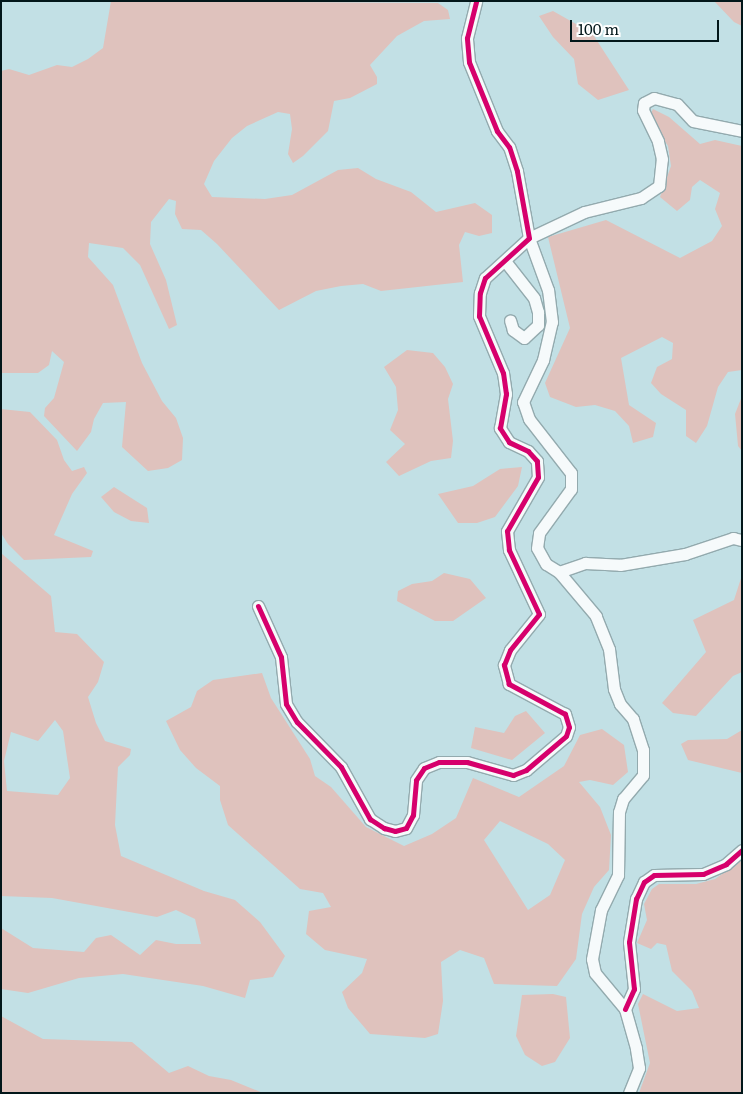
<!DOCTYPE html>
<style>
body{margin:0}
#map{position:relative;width:743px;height:1094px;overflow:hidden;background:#c2e0e5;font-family:Literata,serif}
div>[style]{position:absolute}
.green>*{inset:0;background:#dfc2bd}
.roads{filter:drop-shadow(1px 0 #93aaae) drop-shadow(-1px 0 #93aaae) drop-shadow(0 1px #93aaae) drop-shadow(0 -1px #93aaae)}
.minor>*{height:11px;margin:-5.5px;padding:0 5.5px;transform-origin:5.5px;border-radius:5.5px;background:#f6fafb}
.cycleway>*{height:5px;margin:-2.5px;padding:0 2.5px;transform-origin:2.5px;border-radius:2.5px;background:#d6006c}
span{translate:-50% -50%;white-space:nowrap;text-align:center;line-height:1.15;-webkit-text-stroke:5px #fff;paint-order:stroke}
.frame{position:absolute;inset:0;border:2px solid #02171a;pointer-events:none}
.scale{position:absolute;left:570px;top:20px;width:149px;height:22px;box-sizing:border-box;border:2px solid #02171a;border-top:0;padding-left:6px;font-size:15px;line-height:18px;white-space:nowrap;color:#02171a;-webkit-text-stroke:4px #fff;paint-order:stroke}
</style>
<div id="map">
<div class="green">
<i style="clip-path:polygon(111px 1px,438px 3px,448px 10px,450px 19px,424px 21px,397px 36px,370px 65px,377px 77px,377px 84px,350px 98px,334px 101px,328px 131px,303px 156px,293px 163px,288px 154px,292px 129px,290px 114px,278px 112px,247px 126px,232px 138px,214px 161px,204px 184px,212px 197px,265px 199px,292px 195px,338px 170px,358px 168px,376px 179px,411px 192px,436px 212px,475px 203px,492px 215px,492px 233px,479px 236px,465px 232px,459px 245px,463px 282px,381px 291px,363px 284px,341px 286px,316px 291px,279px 310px,217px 244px,201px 230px,182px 229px,175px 214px,176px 201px,169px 199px,151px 222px,150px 244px,166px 280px,177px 325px,169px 329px,140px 265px,123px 248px,89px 243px,88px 257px,113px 285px,142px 363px,162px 401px,176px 418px,183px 438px,182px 460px,168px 468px,148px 471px,122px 447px,126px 402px,103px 403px,94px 419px,91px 432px,77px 451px,44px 416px,45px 408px,54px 398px,64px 362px,52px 351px,49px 365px,38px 373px,1px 373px,1px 71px,9px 69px,29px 75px,57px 65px,72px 67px,88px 59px,103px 48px)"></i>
<i style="clip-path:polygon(714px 1px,742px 1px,742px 26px,734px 22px)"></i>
<i style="clip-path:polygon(553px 11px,592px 33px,629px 90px,598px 100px,578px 84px,574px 59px,553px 37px,539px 16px)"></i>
<i style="clip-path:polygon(653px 109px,669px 117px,700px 144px,715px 140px,742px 146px,742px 370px,728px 372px,718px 387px,707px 426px,696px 443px,686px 436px,686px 410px,661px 394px,651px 383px,657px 367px,672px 359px,673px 343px,662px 337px,621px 358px,629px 405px,656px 423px,653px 437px,633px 443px,629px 426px,615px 411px,595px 405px,576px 407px,550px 397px,545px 383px,570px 328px,548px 237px,606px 220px,680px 258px,712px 241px,722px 226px,715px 209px,720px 193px,700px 180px,692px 187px,690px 200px,677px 211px,660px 197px,671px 166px,668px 146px,649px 117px)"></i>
<i style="clip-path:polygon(407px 350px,433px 353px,445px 367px,453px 384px,448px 399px,453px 441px,451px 458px,431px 461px,399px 476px,386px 462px,405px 444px,390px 430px,398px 410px,396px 387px,384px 367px)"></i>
<i style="clip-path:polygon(742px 396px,742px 451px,738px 446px,735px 414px)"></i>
<i style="clip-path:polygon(1px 409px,30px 412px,57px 440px,64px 460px,72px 471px,84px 467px,87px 473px,72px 494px,54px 535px,93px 551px,91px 557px,24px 560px,8px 544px,1px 533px)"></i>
<i style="clip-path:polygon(522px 467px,518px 486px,495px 517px,477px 523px,458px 523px,438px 494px,473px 486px,500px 469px)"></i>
<i style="clip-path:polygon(114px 487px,147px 508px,149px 523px,131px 521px,114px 512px,101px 497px)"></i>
<i style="clip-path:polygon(evenodd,1px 553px,51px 596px,55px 632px,77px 634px,104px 662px,98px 682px,88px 697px,96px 723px,105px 741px,131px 749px,130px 755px,118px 767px,117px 785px,115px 825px,121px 856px,204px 891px,235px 900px,260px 922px,285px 956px,273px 977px,250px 980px,245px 998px,203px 986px,123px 974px,79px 978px,28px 993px,1px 989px,1px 928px,33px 948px,84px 952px,96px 938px,111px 935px,140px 955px,156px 940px,176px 944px,201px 944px,195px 919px,176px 910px,157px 917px,52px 898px,1px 896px,1px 553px,55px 720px,63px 731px,70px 778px,58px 795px,7px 791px,4px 761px,11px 732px,38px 741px,55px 720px)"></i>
<i style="clip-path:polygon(444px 573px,470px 579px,486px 598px,453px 621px,435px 621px,397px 601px,398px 591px,412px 584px,432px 581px)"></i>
<i style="clip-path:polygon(742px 575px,742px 672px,733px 676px,696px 716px,673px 713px,662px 703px,706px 652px,693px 620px,734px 600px)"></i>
<i style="clip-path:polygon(evenodd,262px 673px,271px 698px,310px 759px,315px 776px,331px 787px,366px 827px,404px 846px,432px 834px,456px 818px,473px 778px,519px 797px,564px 766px,580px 735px,602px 729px,624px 745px,628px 772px,613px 785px,590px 780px,579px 782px,600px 807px,611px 835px,609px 870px,594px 887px,582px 914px,576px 959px,557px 986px,494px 984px,484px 958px,460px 950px,441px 962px,443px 1001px,438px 1034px,425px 1038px,370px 1034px,348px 1008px,342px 992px,362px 973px,367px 959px,325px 950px,306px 934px,309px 911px,331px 907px,323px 893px,300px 889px,228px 825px,220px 800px,220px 786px,196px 768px,180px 750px,166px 721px,191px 707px,197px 691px,213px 680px,262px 673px,500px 821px,548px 844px,565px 860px,550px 895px,528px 910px,484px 840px,500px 821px)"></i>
<i style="clip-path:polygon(526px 711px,545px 733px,512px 760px,471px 748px,475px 727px,504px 733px,515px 716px)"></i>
<i style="clip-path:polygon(742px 730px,742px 773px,688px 760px,681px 744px,688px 740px,727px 739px)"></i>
<i style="clip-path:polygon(742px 860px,742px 1093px,639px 1093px,650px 1063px,638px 1004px,643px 994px,677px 1011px,699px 1008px,692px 991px,672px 971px,666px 945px,657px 943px,651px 949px,637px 943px,647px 920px,644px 904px,652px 889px,659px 884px,696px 884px,715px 879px)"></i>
<i style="clip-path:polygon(553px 994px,566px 997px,570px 1038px,555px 1062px,542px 1066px,525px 1055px,516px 1036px,522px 995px)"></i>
<i style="clip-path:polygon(1px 1016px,43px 1039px,132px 1042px,169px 1073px,188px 1066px,209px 1076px,231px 1080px,263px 1093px,1px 1093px)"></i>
</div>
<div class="roads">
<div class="minor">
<i style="left:505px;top:261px;width:47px;rotate:51.9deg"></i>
<i style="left:534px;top:298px;width:15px;rotate:74deg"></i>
<i style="left:538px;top:312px;width:13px;rotate:90deg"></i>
<i style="left:538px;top:325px;width:19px;rotate:137deg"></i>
<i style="left:524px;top:338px;width:14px;rotate:-144deg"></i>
<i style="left:513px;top:330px;width:10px;rotate:-107deg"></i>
<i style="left:559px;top:572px;width:28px;rotate:-19deg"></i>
<i style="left:585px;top:563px;width:35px;rotate:3deg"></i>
<i style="left:620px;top:565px;width:66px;rotate:-9.6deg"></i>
<i style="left:685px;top:554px;width:51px;rotate:-18.4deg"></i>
<i style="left:733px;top:538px;width:9px;rotate:13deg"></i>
<i style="left:258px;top:606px;width:56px;rotate:65.7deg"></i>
<i style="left:281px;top:657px;width:47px;rotate:83.9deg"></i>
<i style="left:286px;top:704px;width:21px;rotate:59deg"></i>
<i style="left:297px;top:722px;width:63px;rotate:45.6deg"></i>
<i style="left:341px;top:767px;width:60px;rotate:60.9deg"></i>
<i style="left:370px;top:819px;width:17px;rotate:33deg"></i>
<i style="left:384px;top:828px;width:11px;rotate:15deg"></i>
<i style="left:395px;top:831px;width:11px;rotate:-15deg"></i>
<i style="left:406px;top:828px;width:15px;rotate:-62deg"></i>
<i style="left:413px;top:815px;width:35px;rotate:-85deg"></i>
<i style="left:416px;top:780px;width:14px;rotate:-56deg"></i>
<i style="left:424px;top:768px;width:16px;rotate:-22deg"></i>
<i style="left:439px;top:762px;width:28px"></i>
<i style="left:467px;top:762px;width:48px;rotate:15.8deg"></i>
<i style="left:513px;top:775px;width:14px;rotate:-21deg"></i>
<i style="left:526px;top:770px;width:52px;rotate:-40.4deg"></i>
<i style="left:566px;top:736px;width:9px;rotate:-72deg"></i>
<i style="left:569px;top:727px;width:14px;rotate:-107deg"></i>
<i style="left:565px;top:714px;width:64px;rotate:-151.8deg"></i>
<i style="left:509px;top:684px;width:20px;rotate:-105deg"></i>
<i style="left:504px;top:665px;width:16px;rotate:-68deg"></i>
<i style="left:510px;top:650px;width:46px;rotate:-51.1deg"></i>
<i style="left:539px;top:614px;width:71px;rotate:-115.1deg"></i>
<i style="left:509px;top:550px;width:19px;rotate:-96deg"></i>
<i style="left:507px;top:531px;width:62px;rotate:-60.1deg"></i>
<i style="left:538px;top:477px;width:16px;rotate:-94deg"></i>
<i style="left:537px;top:461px;width:13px;rotate:-132deg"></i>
<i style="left:528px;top:451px;width:21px;rotate:-155deg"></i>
<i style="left:509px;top:442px;width:17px;rotate:-123deg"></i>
<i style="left:500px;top:428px;width:35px;rotate:-80deg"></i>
<i style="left:506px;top:394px;width:21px;rotate:-98deg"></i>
<i style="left:503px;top:373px;width:62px;rotate:-112.8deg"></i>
<i style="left:479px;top:316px;width:23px;rotate:-88deg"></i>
<i style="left:480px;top:293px;width:16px;rotate:-72deg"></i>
<i style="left:485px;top:278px;width:59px;rotate:-42.3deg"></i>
<i style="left:529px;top:238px;width:68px;rotate:-100.2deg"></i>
<i style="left:517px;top:171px;width:25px;rotate:-108deg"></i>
<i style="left:509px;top:147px;width:20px;rotate:-127deg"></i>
<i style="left:497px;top:131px;width:74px;rotate:-112.1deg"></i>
<i style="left:469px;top:62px;width:24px;rotate:-95deg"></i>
<i style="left:467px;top:38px;width:38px;rotate:-76deg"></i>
<i style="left:625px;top:1009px;width:22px;rotate:-66deg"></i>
<i style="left:634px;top:989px;width:47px;rotate:-96.1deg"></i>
<i style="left:629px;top:942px;width:44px;rotate:-80.8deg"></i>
<i style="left:636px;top:899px;width:19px;rotate:-65deg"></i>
<i style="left:644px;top:882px;width:12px;rotate:-35deg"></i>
<i style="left:654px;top:875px;width:49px;rotate:-1.2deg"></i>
<i style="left:703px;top:874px;width:25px;rotate:-23deg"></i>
<i style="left:726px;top:864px;width:21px;rotate:-41deg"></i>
<i style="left:629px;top:1093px;width:27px;rotate:-68deg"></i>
<i style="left:639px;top:1068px;width:20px;rotate:-99deg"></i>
<i style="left:636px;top:1048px;width:41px;rotate:-105.8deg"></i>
<i style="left:625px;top:1009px;width:47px;rotate:-129.8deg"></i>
<i style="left:595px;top:973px;width:14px;rotate:-102deg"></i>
<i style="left:592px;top:959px;width:50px;rotate:-79.6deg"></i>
<i style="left:601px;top:910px;width:39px;rotate:-64deg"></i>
<i style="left:618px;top:875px;width:63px;rotate:-89.1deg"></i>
<i style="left:619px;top:812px;width:14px;rotate:-73deg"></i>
<i style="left:623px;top:799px;width:31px;rotate:-50deg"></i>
<i style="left:643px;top:775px;width:25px;rotate:-90deg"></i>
<i style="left:643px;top:750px;width:33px;rotate:-108deg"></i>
<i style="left:633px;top:719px;width:20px;rotate:-131deg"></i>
<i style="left:620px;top:704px;width:16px;rotate:-112deg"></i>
<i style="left:614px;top:689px;width:40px;rotate:-97.1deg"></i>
<i style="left:609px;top:649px;width:35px;rotate:-112deg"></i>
<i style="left:596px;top:616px;width:57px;rotate:-130.1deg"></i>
<i style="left:559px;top:572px;width:15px;rotate:-148deg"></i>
<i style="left:546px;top:564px;width:18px;rotate:-119deg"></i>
<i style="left:537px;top:548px;width:15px;rotate:-82deg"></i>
<i style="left:539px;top:533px;width:54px;rotate:-54deg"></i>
<i style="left:571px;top:489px;width:16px;rotate:-90deg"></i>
<i style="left:571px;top:473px;width:68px;rotate:-127.9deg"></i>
<i style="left:529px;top:419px;width:18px;rotate:-109deg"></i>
<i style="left:523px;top:402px;width:47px;rotate:-64.5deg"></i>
<i style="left:543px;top:360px;width:39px;rotate:-77deg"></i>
<i style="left:552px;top:322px;width:32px;rotate:-97deg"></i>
<i style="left:548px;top:290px;width:55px;rotate:-110.1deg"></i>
<i style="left:529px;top:238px;width:61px;rotate:-25.3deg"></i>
<i style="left:584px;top:212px;width:59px;rotate:-13.8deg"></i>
<i style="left:641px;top:198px;width:22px;rotate:-34deg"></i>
<i style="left:659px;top:186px;width:27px;rotate:-84deg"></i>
<i style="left:662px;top:159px;width:18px;rotate:-103deg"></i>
<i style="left:658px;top:141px;width:34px;rotate:-116deg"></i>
<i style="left:643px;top:110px;width:7px;rotate:-82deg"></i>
<i style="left:644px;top:103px;width:11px;rotate:-27deg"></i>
<i style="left:654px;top:98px;width:24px;rotate:15deg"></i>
<i style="left:677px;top:104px;width:23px;rotate:47deg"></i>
<i style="left:693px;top:121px;width:50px;rotate:11.5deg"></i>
</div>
</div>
<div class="cycleway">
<i style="left:258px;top:606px;width:56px;rotate:65.7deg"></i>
<i style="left:281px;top:657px;width:47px;rotate:83.9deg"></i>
<i style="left:286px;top:704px;width:21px;rotate:59deg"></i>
<i style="left:297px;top:722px;width:63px;rotate:45.6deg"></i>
<i style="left:341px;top:767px;width:60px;rotate:60.9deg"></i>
<i style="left:370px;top:819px;width:17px;rotate:33deg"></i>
<i style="left:384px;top:828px;width:11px;rotate:15deg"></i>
<i style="left:395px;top:831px;width:11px;rotate:-15deg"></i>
<i style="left:406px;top:828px;width:15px;rotate:-62deg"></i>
<i style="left:413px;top:815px;width:35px;rotate:-85deg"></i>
<i style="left:416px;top:780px;width:14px;rotate:-56deg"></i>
<i style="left:424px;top:768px;width:16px;rotate:-22deg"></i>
<i style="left:439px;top:762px;width:28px"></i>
<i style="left:467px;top:762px;width:48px;rotate:15.8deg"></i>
<i style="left:513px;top:775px;width:14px;rotate:-21deg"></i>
<i style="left:526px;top:770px;width:52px;rotate:-40.4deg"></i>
<i style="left:566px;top:736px;width:9px;rotate:-72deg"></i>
<i style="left:569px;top:727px;width:14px;rotate:-107deg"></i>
<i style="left:565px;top:714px;width:64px;rotate:-151.8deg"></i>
<i style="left:509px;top:684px;width:20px;rotate:-105deg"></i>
<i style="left:504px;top:665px;width:16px;rotate:-68deg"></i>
<i style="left:510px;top:650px;width:46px;rotate:-51.1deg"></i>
<i style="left:539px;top:614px;width:71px;rotate:-115.1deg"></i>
<i style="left:509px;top:550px;width:19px;rotate:-96deg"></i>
<i style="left:507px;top:531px;width:62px;rotate:-60.1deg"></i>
<i style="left:538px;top:477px;width:16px;rotate:-94deg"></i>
<i style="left:537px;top:461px;width:13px;rotate:-132deg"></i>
<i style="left:528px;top:451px;width:21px;rotate:-155deg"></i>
<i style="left:509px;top:442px;width:17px;rotate:-123deg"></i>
<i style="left:500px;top:428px;width:35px;rotate:-80deg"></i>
<i style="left:506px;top:394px;width:21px;rotate:-98deg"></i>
<i style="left:503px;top:373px;width:62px;rotate:-112.8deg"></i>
<i style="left:479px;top:316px;width:23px;rotate:-88deg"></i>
<i style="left:480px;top:293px;width:16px;rotate:-72deg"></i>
<i style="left:485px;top:278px;width:59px;rotate:-42.3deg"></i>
<i style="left:529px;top:238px;width:68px;rotate:-100.2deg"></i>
<i style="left:517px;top:171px;width:25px;rotate:-108deg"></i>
<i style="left:509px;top:147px;width:20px;rotate:-127deg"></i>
<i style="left:497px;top:131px;width:74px;rotate:-112.1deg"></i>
<i style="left:469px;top:62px;width:24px;rotate:-95deg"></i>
<i style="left:467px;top:38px;width:38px;rotate:-76deg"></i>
<i style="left:625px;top:1009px;width:22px;rotate:-66deg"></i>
<i style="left:634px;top:989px;width:47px;rotate:-96.1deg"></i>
<i style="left:629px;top:942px;width:44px;rotate:-80.8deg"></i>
<i style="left:636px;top:899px;width:19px;rotate:-65deg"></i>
<i style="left:644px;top:882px;width:12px;rotate:-35deg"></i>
<i style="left:654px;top:875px;width:49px;rotate:-1.2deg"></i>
<i style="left:703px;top:874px;width:25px;rotate:-23deg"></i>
<i style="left:726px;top:864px;width:21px;rotate:-41deg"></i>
</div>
<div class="frame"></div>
<div class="scale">100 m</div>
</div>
